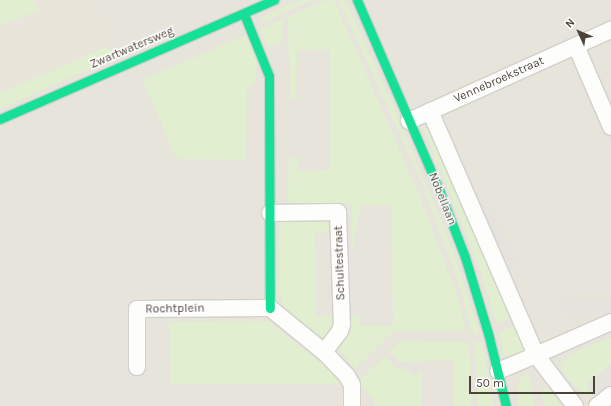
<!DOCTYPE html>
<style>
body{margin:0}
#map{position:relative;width:611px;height:406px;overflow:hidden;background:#f4f2ee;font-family:Karla,sans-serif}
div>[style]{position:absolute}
.residential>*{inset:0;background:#e7e4dc;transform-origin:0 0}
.education>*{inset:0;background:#eae5da}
.green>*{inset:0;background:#e1eecf}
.parking>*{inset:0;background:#e6e3df;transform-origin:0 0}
.roads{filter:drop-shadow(1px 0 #d2d0cb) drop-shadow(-1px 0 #d2d0cb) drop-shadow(0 1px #d2d0cb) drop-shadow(0 -1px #d2d0cb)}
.street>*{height:16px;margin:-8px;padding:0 8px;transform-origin:8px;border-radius:8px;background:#fdfdfc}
.fast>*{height:9px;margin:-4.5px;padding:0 4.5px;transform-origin:4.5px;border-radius:4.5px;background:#16e098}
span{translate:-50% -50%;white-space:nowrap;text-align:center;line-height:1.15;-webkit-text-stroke:3px #fff;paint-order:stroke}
.street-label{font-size:12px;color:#4b4439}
.north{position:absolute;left:559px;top:12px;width:40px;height:40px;-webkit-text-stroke:3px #fff;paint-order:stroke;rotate:314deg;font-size:11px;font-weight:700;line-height:16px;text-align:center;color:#4b4439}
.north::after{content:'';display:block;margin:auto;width:14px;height:18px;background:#4b4439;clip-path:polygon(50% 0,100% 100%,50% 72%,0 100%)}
.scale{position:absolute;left:469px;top:376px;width:126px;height:18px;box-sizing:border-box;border:2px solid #4b4439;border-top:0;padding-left:5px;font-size:12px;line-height:14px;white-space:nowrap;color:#4b4439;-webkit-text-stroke:3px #fff;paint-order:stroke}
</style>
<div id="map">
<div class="residential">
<i style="left:0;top:0;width:611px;height:406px"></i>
</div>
<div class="education">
<i style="clip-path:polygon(35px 0,93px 0,108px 34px,104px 45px,0 91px,0 27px,39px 11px)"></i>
</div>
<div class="green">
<i style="clip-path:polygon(0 0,34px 0,38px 11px,0 25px)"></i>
<i style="clip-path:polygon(301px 0,312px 0,259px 24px,265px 15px)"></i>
<i style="clip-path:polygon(326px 0,334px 0,418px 193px,458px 298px,466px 331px,393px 331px,355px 369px,339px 349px,351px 331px,352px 315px,360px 314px,360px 326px,393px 326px,392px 205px,361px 205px,352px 250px,352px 203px,288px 203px,289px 158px,297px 157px,298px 171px,330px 170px,329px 49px,297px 50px,296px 98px,290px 99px,288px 17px)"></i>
<i style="clip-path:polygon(339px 0,345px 0,392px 103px,452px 248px,480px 334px,473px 335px,459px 284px,422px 183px)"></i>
<i style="clip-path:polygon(283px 19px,282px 41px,268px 47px,260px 29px)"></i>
<i style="clip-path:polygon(246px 35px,257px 58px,256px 82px,247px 88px,246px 160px,178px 159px,174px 154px,143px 80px)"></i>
<i style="clip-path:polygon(106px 47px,121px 55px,0 109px,0 93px)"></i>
<i style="clip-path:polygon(429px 127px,512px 318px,497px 324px,478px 265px,424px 129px)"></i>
<i style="clip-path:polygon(318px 218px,328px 224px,331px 232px,315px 233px,316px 317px,330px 316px,337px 322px,323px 341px,287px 313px,278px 292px,279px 231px,282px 223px,289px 219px)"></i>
<i style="clip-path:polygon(268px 321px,323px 365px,339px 380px,338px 384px,171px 384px,169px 322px)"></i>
<i style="clip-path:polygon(516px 325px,526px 349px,524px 353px,509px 358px,504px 354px,499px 332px)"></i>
<i style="clip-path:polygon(611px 337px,611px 364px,589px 382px,588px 388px,594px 395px,583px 395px,561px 370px,560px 364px,571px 354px)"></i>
<i style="clip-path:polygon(400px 341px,468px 342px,471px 364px,471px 406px,454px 406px,454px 360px,400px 362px,389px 351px)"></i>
<i style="clip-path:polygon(482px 341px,494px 406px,478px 406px,475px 342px)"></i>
<i style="clip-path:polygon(385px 356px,396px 369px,403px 368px,415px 376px,422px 370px,422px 406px,375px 406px,374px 399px,357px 382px)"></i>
<i style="clip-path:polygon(528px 373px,535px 406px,518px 406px,518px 385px,523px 375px)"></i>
<i style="clip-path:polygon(547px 387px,562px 406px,544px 406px,541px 389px)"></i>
</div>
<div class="parking">
<i style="clip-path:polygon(478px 205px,490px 205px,517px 264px,508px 272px)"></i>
<i style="left:611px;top:300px;width:14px;height:49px;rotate:90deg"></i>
<i style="clip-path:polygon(611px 364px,611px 385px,596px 397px,588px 388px,589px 382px)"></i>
</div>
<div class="roads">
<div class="street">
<i style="left:576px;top:46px;width:88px;rotate:66.6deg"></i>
<i style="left:430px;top:111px;width:266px;rotate:66.5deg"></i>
<i style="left:536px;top:355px;width:41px;rotate:157.2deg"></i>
<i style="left:409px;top:121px;width:222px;rotate:-24.3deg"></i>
<i style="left:270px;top:213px;width:68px;rotate:-0.8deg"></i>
<i style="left:338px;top:212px;width:112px;rotate:88deg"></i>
<i style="left:342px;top:324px;width:7px;rotate:106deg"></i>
<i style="left:340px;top:331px;width:26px;rotate:127deg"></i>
<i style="left:137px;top:367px;width:58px;rotate:-90deg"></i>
<i style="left:137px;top:309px;width:133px;rotate:-0.4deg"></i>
<i style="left:270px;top:308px;width:70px;rotate:39.2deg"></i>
<i style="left:324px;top:352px;width:33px;rotate:46deg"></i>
<i style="left:347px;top:376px;width:10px;rotate:61deg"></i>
<i style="left:352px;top:385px;width:21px;rotate:90deg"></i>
<i style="left:575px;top:406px;width:64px;rotate:-127.4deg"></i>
<i style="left:536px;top:355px;width:82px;rotate:-23.7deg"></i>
<i style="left:597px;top:406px;width:18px;rotate:-38deg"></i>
</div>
<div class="fast">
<i style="left:357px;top:0;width:209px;rotate:66.6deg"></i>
<i style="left:440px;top:192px;width:70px;rotate:69deg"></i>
<i style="left:465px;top:257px;width:79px;rotate:73.2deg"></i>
<i style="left:488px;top:333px;width:75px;rotate:76.1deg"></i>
<i style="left:244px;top:14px;width:67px;rotate:68deg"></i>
<i style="left:269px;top:76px;width:232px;rotate:89.8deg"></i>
<i style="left:0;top:119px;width:299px;rotate:-23.5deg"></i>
</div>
</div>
<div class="street-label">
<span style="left:132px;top:48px;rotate:-23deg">Zwartwatersweg</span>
<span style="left:499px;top:80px;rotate:-24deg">Vennebroekstraat</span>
<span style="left:442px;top:199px;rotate:68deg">Nobellaan</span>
<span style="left:340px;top:263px;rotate:-92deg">Schultestraat</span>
<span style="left:175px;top:309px;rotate:-1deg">Rochtplein</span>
</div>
<div class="north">N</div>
<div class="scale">50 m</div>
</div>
